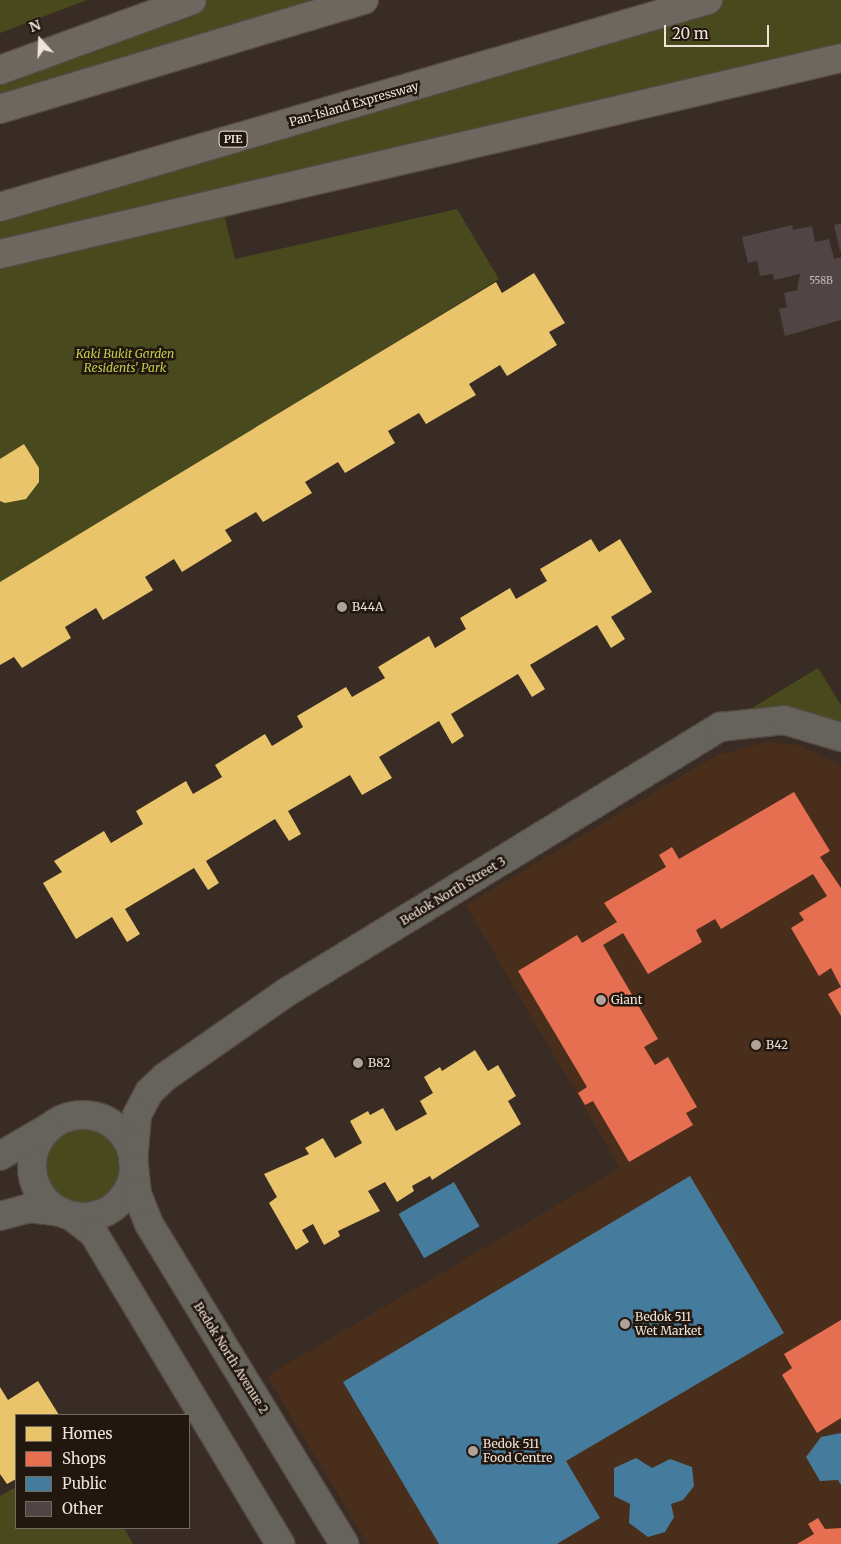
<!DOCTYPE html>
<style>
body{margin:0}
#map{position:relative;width:841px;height:1544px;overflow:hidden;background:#392c24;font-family:Merriweather,serif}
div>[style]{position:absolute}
.built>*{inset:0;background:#492f1b}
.green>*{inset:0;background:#484a1e}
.round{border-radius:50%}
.homes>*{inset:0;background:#e9c46a}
.shops>*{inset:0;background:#e76f51}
.public>*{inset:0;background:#457b9d;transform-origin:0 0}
.building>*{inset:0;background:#504444}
.roads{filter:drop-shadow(1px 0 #554a42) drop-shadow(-1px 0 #554a42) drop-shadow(0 1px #554a42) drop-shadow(0 -1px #554a42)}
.minor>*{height:28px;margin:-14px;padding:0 14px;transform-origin:14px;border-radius:14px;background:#66625c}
.minor>.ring{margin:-14px;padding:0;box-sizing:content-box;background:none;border:28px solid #66625c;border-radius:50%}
.highway>*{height:28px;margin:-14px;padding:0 14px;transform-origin:14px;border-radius:14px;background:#6e6760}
.dots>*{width:14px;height:14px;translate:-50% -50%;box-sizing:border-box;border:2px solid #21170f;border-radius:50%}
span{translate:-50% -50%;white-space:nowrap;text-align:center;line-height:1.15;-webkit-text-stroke:5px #21170f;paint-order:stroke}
.number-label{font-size:10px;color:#c9bab3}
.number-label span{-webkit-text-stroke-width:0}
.shield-label span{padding:1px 4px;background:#21170f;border:1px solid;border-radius:4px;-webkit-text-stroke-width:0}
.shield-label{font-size:11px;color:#f1e2d8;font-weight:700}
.street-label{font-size:12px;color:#f1e2d8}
.park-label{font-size:12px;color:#c3ce4d;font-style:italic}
.poi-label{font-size:12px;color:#f1e2d8}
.left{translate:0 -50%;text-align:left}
.legend{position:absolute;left:15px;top:1414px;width:175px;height:115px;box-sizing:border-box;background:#21170f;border:1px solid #74685f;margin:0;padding:6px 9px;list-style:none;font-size:15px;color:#f1e2d8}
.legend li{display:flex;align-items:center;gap:10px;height:25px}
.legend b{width:25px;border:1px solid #74685f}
.north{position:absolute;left:15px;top:15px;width:50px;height:50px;-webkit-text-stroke:4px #21170f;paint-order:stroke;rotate:340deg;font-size:14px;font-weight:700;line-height:20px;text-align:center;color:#f1e2d8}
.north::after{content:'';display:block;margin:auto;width:18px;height:22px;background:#f1e2d8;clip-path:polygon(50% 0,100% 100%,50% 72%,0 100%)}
.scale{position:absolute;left:664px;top:25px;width:105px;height:22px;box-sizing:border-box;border:2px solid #f1e2d8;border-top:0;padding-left:6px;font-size:15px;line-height:18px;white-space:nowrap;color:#f1e2d8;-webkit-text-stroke:4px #21170f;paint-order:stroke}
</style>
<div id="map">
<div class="built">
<i style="clip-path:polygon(767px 742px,798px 745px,841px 765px,841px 1544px,368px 1544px,267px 1376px,620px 1168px,466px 905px,717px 755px)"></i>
</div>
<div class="green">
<i style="clip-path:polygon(0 0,87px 0,0 33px)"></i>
<i style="clip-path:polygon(198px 0,362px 0,0 106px,0 74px)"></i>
<i style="clip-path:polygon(709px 0,841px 0,841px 58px,0 253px,0 208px)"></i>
<i style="clip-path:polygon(457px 209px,499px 279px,0 585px,0 262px,223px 211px,235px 259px)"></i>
<i style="clip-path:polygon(818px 668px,841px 705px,841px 735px,724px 725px)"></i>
<i class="round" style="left:33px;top:1116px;width:98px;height:98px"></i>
<i style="clip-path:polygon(16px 1487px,16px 1528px,124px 1528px,133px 1544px,0 1544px,0 1496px)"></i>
</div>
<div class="homes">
<i style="clip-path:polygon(534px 273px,565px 323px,549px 332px,557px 345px,507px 376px,500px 365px,469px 384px,476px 395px,426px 424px,419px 413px,388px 431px,395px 443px,345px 473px,338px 462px,305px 482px,312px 493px,263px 522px,256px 512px,225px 530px,232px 541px,182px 572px,174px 559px,145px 577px,153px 590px,103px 620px,96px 608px,65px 627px,71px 638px,22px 668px,14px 657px,0 665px,0 582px,496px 282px,502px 293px)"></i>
<i style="clip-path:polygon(24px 444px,39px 468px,39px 482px,26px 499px,5px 503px,0 501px,0 459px)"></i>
<i style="clip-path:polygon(591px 539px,599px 552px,620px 539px,652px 592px,611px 617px,625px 639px,611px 648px,597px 625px,530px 665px,545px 689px,532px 697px,518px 674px,451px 714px,464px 736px,452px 744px,439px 721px,379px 757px,392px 778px,362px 795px,350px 775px,288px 811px,301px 834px,289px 841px,275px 819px,206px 861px,219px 883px,208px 890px,194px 868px,125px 909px,140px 934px,127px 942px,112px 917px,76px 939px,43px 883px,62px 872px,54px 861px,104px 831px,111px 843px,143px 824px,136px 811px,186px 781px,193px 794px,222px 777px,215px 765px,265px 734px,272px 746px,303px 727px,297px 716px,346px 687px,352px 697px,385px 678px,378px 667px,429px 636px,435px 648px,466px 629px,460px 618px,510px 588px,516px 599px,547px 581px,540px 569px)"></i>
<i style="clip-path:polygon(475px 1050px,488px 1071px,498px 1065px,516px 1096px,508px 1101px,521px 1124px,432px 1180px,430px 1176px,412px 1186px,414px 1191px,397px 1202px,385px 1182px,368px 1191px,380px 1211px,338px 1231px,340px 1236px,324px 1245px,313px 1224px,302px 1230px,309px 1242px,296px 1250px,269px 1203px,277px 1197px,264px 1174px,309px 1154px,305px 1148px,323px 1138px,335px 1158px,362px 1143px,350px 1121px,368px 1111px,370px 1115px,383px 1108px,396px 1131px,427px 1114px,420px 1101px,433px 1093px,424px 1077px,440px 1067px,442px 1071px)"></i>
<i style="clip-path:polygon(38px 1381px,59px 1415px,16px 1415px,16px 1479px,7px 1484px,0 1474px,0 1387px,8px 1400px)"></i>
</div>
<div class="shops">
<i style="clip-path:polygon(794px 792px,830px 851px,820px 857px,841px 888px,841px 987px,831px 968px,819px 976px,791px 928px,804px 920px,799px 913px,827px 896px,813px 874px,721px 929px,715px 919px,696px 930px,702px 942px,648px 974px,623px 933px,603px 945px,658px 1039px,644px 1047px,655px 1065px,668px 1057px,697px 1107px,686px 1113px,693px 1125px,629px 1162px,593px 1101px,585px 1105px,578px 1093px,587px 1087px,518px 971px,577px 935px,582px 943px,617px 922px,604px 903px,666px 867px,659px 855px,672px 847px,679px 859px)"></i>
<i style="clip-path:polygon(841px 987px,841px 1016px,828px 994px)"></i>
<i style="clip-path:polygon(841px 1320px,841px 1418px,817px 1433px,782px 1375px,792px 1368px,784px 1354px)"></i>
<i style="clip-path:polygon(818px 1518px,825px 1529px,841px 1528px,841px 1544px,797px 1544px,814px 1534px,808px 1524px)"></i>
</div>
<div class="public">
<i style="clip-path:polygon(690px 1176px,784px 1333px,566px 1461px,600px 1518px,557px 1544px,439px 1544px,343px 1382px)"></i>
<i style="left:454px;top:1182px;width:51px;height:64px;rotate:60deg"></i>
<i style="clip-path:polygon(841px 1433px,841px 1485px,838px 1480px,820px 1481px,806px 1457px,821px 1437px)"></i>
<i style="clip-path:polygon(636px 1458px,652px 1468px,670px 1459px,692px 1467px,694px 1486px,683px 1500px,671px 1504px,674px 1517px,665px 1532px,648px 1537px,629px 1523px,630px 1504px,614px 1496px,614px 1468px)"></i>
</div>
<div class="building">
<i style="clip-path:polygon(841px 223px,841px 251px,840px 251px,834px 225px)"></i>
<i style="clip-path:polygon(792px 225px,793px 230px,812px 226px,815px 242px,829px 239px,834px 259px,841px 257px,841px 320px,785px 336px,779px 309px,787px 307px,784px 293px,797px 290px,800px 274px,774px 280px,773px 274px,760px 276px,757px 261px,748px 263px,742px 237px)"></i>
</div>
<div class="roads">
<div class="minor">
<i class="ring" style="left:32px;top:1115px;width:74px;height:74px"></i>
<i style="left:0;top:1156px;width:56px;rotate:-30.3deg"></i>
<i style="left:133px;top:1162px;width:47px;rotate:-85.1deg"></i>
<i style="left:137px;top:1115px;width:26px;rotate:-62deg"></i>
<i style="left:149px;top:1092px;width:22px;rotate:-43deg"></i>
<i style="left:165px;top:1077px;width:149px;rotate:-34.9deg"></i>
<i style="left:287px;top:992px;width:508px;rotate:-31.47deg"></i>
<i style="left:720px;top:727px;width:64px;rotate:-6.2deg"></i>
<i style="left:784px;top:720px;width:59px;rotate:16.6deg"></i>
<i style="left:134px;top:1166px;width:28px;rotate:84deg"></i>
<i style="left:137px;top:1194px;width:32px;rotate:68deg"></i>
<i style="left:149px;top:1224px;width:375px;rotate:58.6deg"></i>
<i style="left:70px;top:1215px;width:31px;rotate:38deg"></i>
<i style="left:94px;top:1234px;width:362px;rotate:59deg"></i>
<i style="left:0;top:1216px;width:30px;rotate:-15deg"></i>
<i style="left:29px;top:1208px;width:34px;rotate:7deg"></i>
</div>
<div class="highway">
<i style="left:0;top:70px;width:204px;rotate:-20deg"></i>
<i style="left:0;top:109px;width:380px;rotate:-16.7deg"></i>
<i style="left:0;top:207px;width:738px;rotate:-16.3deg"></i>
<i style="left:0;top:254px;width:864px;rotate:-13.12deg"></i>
</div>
</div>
<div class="dots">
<i style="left:342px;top:607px;background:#b1a299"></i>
<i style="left:601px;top:1000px;background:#b1a299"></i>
<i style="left:756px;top:1045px;background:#b1a299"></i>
<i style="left:358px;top:1063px;background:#b1a299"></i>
<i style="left:625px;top:1324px;background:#b1a299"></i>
<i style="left:473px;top:1451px;background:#b1a299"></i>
</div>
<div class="number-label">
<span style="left:821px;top:281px">558B</span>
</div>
<div class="shield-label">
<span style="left:233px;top:139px">PIE</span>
</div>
<div class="street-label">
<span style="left:354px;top:104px;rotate:-16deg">Pan-Island Expressway</span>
<span style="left:453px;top:891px;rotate:-31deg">Bedok North Street 3</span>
<span style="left:231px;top:1358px;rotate:58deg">Bedok North Avenue 2</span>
</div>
<div class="park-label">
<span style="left:125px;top:361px">Kaki Bukit Garden<br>Residents' Park</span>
</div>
<div class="poi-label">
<span class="left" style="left:352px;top:607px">B44A</span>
<span class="left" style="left:611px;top:1000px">Giant</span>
<span class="left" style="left:766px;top:1045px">B42</span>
<span class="left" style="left:368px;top:1063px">B82</span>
<span class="left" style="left:635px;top:1324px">Bedok 511<br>Wet Market</span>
<span class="left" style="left:483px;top:1451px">Bedok 511<br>Food Centre</span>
</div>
<ul class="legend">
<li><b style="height:14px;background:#e9c46a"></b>Homes</li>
<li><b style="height:14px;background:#e76f51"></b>Shops</li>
<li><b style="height:14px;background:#457b9d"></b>Public</li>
<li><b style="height:14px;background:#504444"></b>Other</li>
</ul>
<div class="north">N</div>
<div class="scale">20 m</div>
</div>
